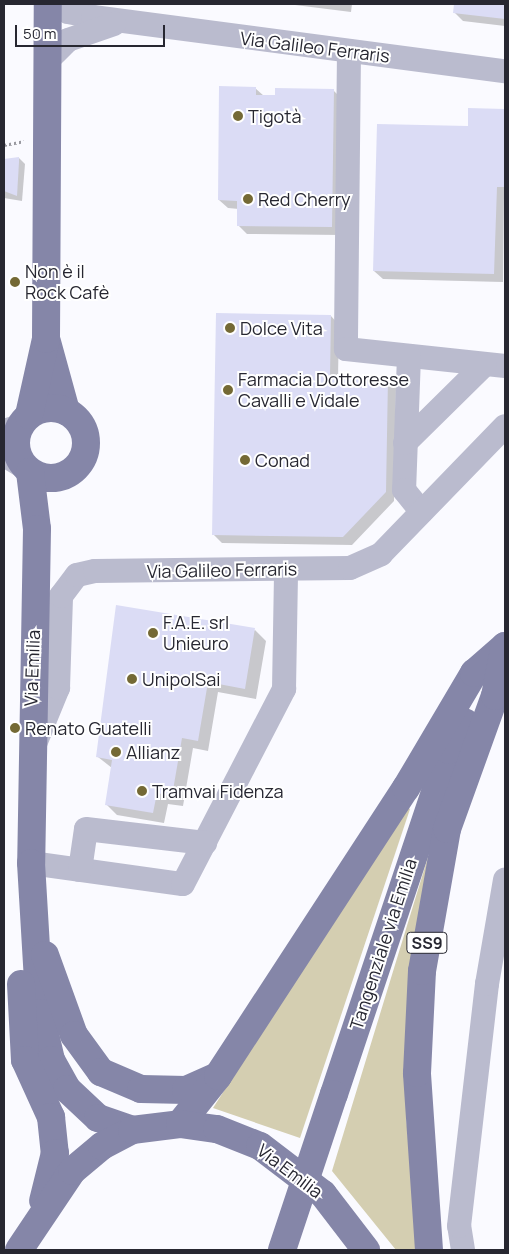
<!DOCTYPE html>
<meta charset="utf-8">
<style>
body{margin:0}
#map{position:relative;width:509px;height:1254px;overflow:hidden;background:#fafaff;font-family:Manrope,sans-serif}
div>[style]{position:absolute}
.green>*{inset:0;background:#d4ceb1}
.shadow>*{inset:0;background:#0003}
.building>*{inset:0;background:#dbdcf5}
.path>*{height:3px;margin-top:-1.5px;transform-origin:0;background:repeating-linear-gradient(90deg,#9999a0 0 2.5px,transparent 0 5px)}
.minor>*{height:24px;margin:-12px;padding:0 12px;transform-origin:12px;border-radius:12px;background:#babbce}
.major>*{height:28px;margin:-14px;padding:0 14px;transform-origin:14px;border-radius:14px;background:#8586a8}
.major>.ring{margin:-14px;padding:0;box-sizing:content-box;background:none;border:28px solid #8586a8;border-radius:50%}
.major-bridge>*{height:28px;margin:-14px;padding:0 14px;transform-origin:14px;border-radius:14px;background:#8586a8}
.dots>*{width:14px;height:14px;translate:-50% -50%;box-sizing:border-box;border:2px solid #fff;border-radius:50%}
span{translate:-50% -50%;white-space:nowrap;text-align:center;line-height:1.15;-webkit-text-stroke:4px #fff;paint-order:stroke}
.shield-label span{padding:1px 4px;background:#fff;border:1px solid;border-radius:4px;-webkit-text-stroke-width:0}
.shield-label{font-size:16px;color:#272731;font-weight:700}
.street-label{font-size:18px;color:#272731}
.poi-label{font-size:18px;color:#272731}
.left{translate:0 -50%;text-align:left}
.frame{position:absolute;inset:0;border:5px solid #272731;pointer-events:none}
.scale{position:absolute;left:15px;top:25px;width:150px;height:22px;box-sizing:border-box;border:2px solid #272731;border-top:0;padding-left:6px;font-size:15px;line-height:18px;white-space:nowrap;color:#272731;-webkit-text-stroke:4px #fff;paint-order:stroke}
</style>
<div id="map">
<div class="green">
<i style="clip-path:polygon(406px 806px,410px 809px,300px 1138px,213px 1108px)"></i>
<i style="clip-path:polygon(428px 857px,433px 859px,411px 983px,406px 1115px,418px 1250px,396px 1250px,332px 1171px)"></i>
</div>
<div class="shadow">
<i style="clip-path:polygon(287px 4px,352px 4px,351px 12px)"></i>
<i style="clip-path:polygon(455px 4px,505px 4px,505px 26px,463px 21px,454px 12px)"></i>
<i style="clip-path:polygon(255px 88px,264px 96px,333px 90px,342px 99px,341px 235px,247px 234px,238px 225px,239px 209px,228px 208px,219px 200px)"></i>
<i style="clip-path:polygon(469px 110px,505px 111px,503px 282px,383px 279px,374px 271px,469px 128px)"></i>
<i style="clip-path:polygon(19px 158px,25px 164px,22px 201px,4px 198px,4px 160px)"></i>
<i style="clip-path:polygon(331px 316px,339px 325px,338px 378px,388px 379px,396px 388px,394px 501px,352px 545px,222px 543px,213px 534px)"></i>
<i style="clip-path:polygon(255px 630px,266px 641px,256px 699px,218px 692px,208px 751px,193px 748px,183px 806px,168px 804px,164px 823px,117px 815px,106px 804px,112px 768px,98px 757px)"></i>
</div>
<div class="building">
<i style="clip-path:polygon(454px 4px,505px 4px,505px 19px,453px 13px)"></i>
<i style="clip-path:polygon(219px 86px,256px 87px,256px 95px,275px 95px,275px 88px,334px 89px,332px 227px,237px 226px,237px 201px,218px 200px)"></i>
<i style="clip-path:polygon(468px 108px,505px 109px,505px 187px,497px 187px,494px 274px,373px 271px,377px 124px,468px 126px)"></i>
<i style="clip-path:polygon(19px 157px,19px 162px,17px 196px,4px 191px,4px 159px)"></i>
<i style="clip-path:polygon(216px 313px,331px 315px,330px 377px,388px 378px,386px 492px,343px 537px,212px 535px)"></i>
<i style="clip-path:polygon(116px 605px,255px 628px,245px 689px,208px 682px,198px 741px,182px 738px,172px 796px,157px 793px,153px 813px,105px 805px,112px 760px,96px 757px)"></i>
</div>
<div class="path">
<i style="left:4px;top:145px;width:20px;rotate:-11deg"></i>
</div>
<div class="minor">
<i style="left:60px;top:4px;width:11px;rotate:45deg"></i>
<i style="left:68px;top:12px;width:25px;rotate:11deg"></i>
<i style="left:93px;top:17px;width:416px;rotate:7.5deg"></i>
<i style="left:349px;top:51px;width:298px;rotate:90.6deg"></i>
<i style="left:346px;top:349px;width:160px;rotate:6.1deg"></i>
<i style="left:48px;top:60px;width:28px;rotate:-45deg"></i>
<i style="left:68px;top:40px;width:49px;rotate:-19.2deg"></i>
<i style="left:409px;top:356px;width:134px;rotate:92.1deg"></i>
<i style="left:404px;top:490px;width:28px;rotate:51deg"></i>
<i style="left:4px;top:431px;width:17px;rotate:-17deg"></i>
<i style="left:405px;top:443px;width:112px;rotate:-44.6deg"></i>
<i style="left:4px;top:455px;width:26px;rotate:31deg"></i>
<i style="left:35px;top:744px;width:61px;rotate:-67.7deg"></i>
<i style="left:58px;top:688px;width:92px;rotate:-88.1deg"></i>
<i style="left:61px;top:596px;width:26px;rotate:-53deg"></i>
<i style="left:77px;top:575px;width:18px;rotate:-13deg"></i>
<i style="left:95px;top:571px;width:255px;rotate:-0.7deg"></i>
<i style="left:350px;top:568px;width:34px;rotate:-24deg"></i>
<i style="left:381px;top:554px;width:178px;rotate:-45.9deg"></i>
<i style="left:31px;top:863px;width:153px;rotate:7.9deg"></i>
<i style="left:183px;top:884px;width:220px;rotate:-62.6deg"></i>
<i style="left:284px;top:689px;width:119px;rotate:-89deg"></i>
<i style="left:80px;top:870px;width:41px;rotate:-81.7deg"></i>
<i style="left:86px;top:829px;width:120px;rotate:6.7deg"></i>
<i style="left:463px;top:1250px;width:24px;rotate:-99deg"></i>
<i style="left:459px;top:1226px;width:244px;rotate:-83.4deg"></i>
<i style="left:487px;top:984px;width:106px;rotate:-80.2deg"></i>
</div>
<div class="major">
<i style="left:47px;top:342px;width:72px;rotate:74.6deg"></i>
<i class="ring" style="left:16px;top:408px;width:42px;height:42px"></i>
<i style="left:29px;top:415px;width:78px;rotate:-77.4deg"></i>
<i style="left:46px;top:339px;width:335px;rotate:-89.7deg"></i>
<i style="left:30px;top:472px;width:57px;rotate:83deg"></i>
<i style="left:37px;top:529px;width:334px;rotate:91deg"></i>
<i style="left:31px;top:863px;width:150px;rotate:86.6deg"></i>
<i style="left:40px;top:1013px;width:48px;rotate:76.8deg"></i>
<i style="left:51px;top:1060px;width:33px;rotate:61deg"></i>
<i style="left:67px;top:1089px;width:42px;rotate:43.1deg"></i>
<i style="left:98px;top:1118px;width:36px;rotate:19deg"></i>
<i style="left:45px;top:955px;width:85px;rotate:70.1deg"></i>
<i style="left:74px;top:1035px;width:46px;rotate:53.9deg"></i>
<i style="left:101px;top:1072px;width:43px;rotate:23deg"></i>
<i style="left:141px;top:1089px;width:45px;rotate:1.3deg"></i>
<i style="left:186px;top:1090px;width:35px;rotate:-24deg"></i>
<i style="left:21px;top:984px;width:76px;rotate:87deg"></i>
<i style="left:25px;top:1060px;width:63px;rotate:65.5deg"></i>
<i style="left:51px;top:1117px;width:36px;rotate:84deg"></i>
<i style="left:55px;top:1153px;width:49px;rotate:104deg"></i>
<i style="left:334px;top:1094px;width:363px;rotate:-71.5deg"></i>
<i style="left:449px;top:750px;width:32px;rotate:-60deg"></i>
<i style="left:180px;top:1124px;width:61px;rotate:-51.6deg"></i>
<i style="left:218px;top:1076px;width:344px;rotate:-56.9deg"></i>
<i style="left:406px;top:788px;width:134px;rotate:-59.4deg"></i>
<i style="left:474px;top:673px;width:41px;rotate:-41.1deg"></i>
<i style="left:19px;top:1250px;width:95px;rotate:-56.1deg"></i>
<i style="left:72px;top:1171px;width:39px;rotate:-40deg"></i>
<i style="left:102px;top:1146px;width:34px;rotate:-28deg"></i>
<i style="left:132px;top:1130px;width:48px;rotate:-7.1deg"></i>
<i style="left:180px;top:1124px;width:37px;rotate:8deg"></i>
<i style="left:217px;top:1129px;width:46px;rotate:21.6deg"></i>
<i style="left:260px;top:1146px;width:79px;rotate:37.3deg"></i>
<i style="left:323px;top:1194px;width:71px;rotate:52.5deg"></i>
<i style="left:429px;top:1250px;width:177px;rotate:-93.9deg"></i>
<i style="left:417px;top:1073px;width:102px;rotate:-87.2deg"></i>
<i style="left:422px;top:971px;width:144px;rotate:-80deg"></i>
<i style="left:447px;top:829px;width:141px;rotate:-70.2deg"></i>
<i style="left:495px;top:696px;width:51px;rotate:-78.7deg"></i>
</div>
<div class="major-bridge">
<i style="left:282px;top:1250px;width:164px;rotate:-71.6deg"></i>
</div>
<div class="dots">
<i style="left:238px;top:116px;background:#746935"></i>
<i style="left:248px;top:199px;background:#746935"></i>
<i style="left:15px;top:282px;background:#746935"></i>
<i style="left:230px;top:328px;background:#746935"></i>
<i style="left:228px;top:390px;background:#746935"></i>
<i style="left:245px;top:460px;background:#746935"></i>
<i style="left:153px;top:633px;background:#746935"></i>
<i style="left:132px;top:679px;background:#746935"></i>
<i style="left:15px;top:728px;background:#746935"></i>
<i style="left:116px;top:752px;background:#746935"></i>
<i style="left:142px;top:791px;background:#746935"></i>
</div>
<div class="shield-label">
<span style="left:427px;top:943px">SS9</span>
</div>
<div class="street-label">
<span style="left:315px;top:47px;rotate:7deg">Via Galileo Ferraris</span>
<span style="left:222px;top:570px;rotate:-1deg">Via Galileo Ferraris</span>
<span style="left:32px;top:668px;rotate:-88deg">Via Emilia</span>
<span style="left:383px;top:944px;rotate:-72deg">Tangenziale via Emilia</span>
<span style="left:290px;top:1171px;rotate:37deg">Via Emilia</span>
</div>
<div class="poi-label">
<span class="left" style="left:248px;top:116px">Tigotà</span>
<span class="left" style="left:258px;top:199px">Red Cherry</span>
<span class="left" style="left:25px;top:282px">Non è il<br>Rock Cafè</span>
<span class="left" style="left:240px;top:328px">Dolce Vita</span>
<span class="left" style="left:238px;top:390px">Farmacia Dottoresse<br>Cavalli e Vidale</span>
<span class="left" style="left:255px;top:460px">Conad</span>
<span class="left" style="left:163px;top:633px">F.A.E. srl<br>Unieuro</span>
<span class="left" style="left:142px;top:679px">UnipolSai</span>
<span class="left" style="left:25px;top:728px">Renato Guatelli</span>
<span class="left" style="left:126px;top:752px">Allianz</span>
<span class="left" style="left:152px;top:791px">Tramvai Fidenza</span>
</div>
<div class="frame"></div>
<div class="scale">50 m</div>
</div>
